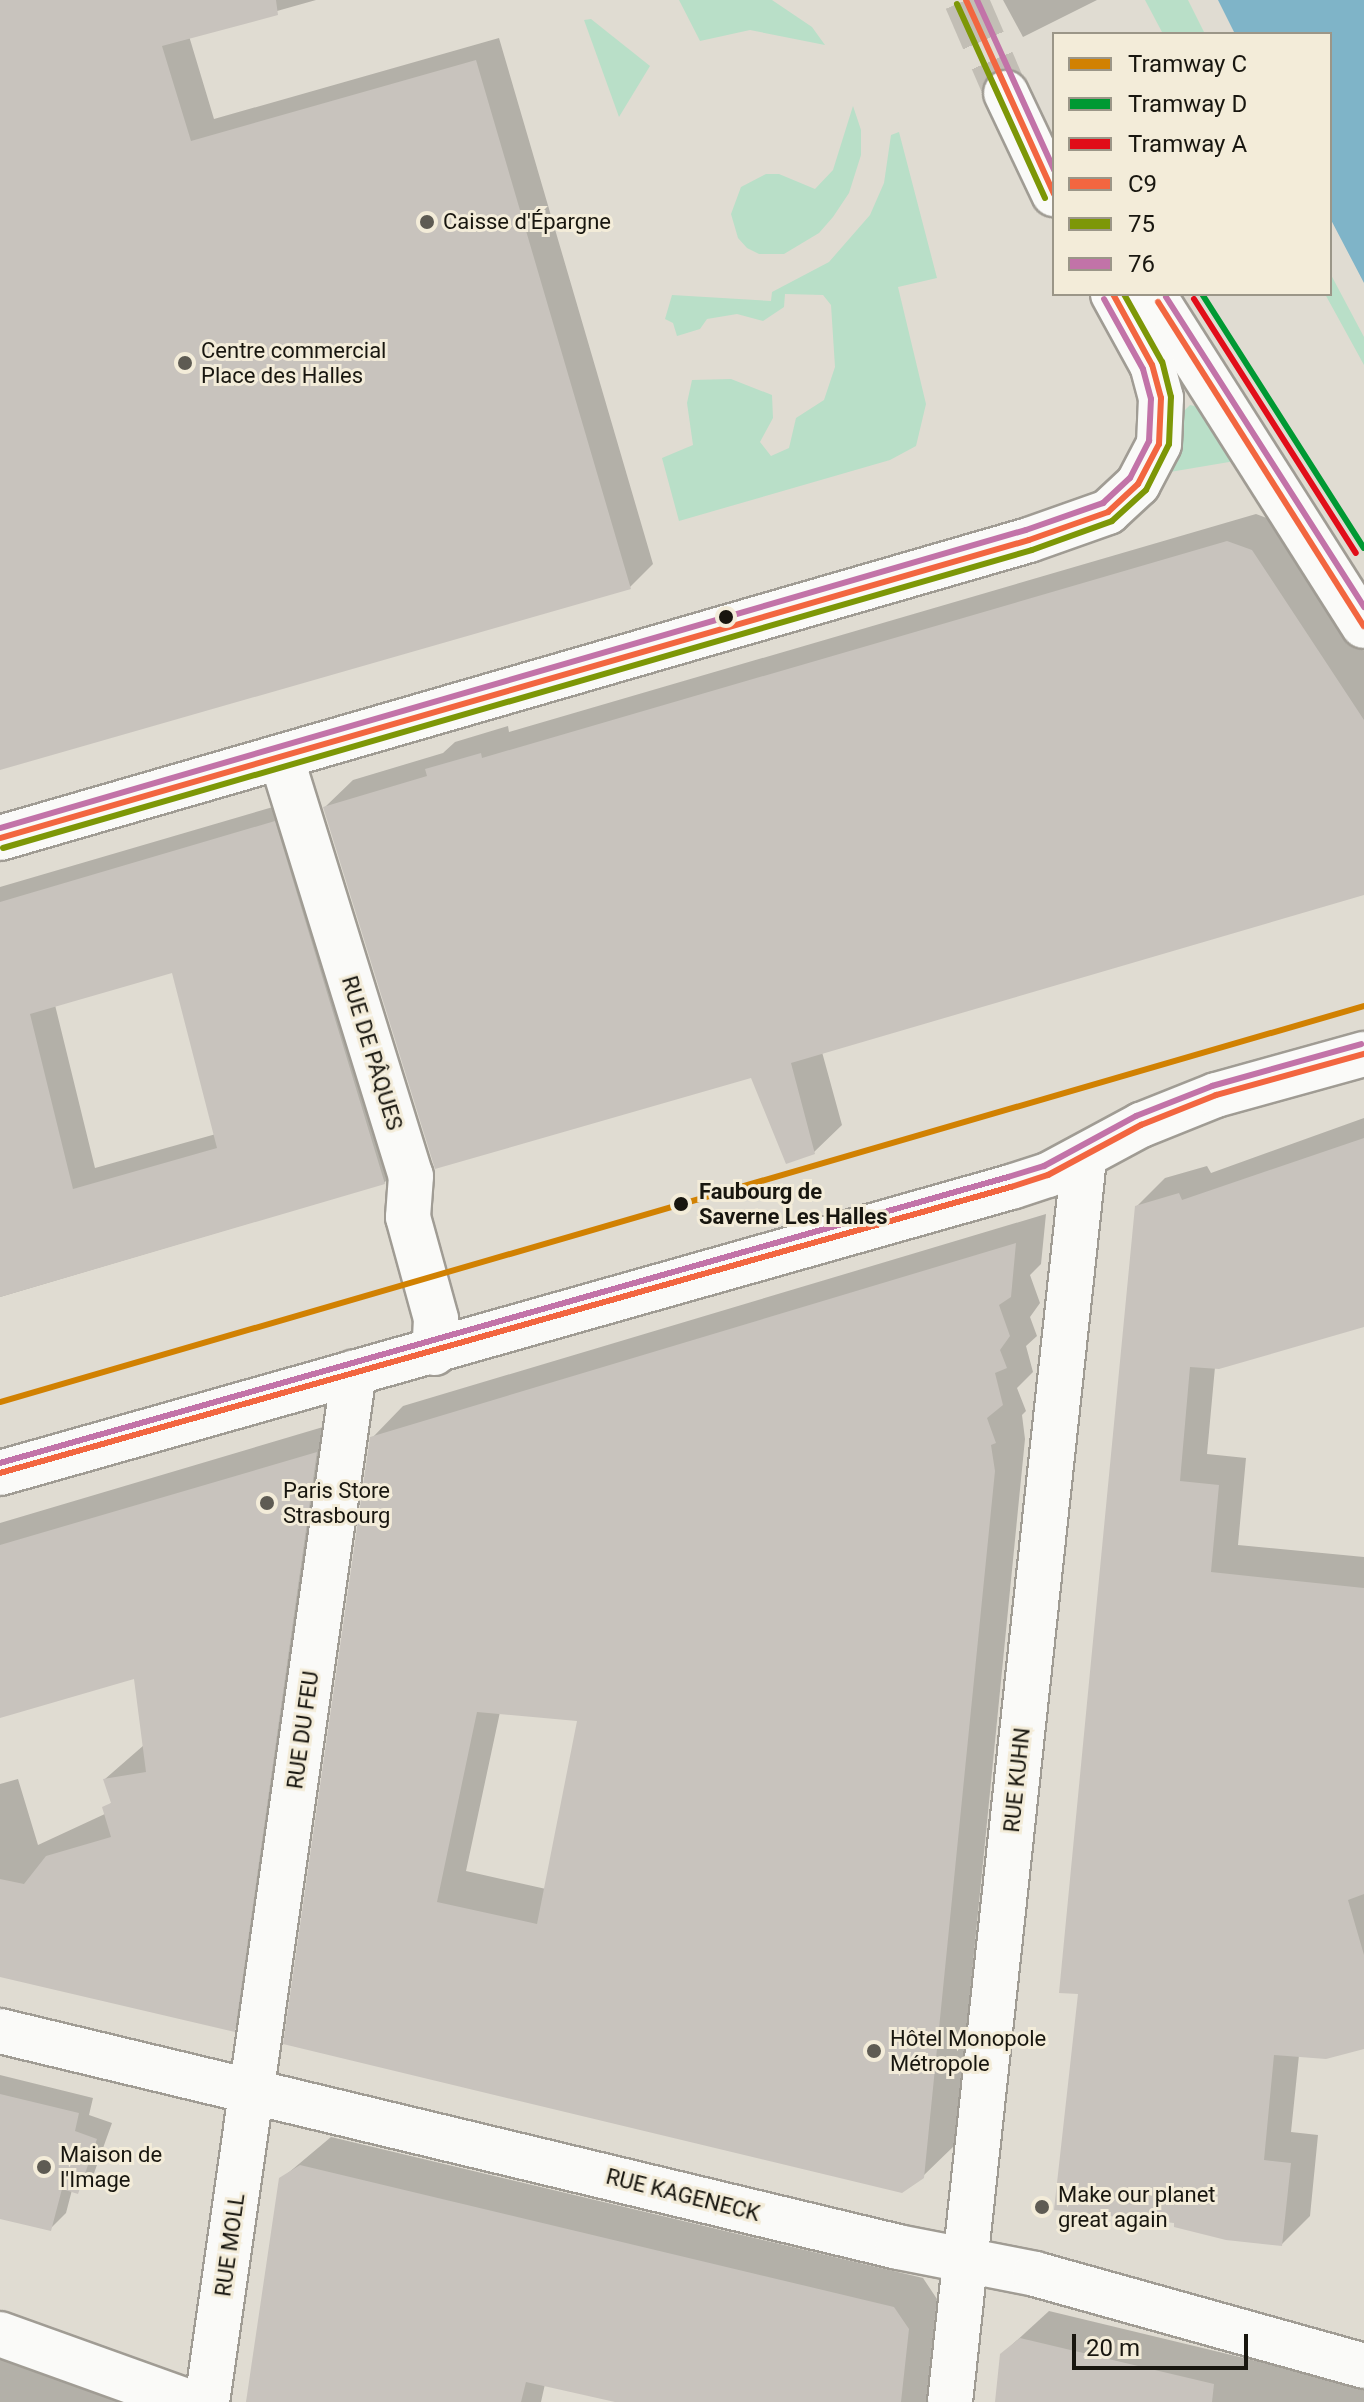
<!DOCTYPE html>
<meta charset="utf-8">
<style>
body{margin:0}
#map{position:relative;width:1364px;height:2402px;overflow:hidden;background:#e0dcd2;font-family:Roboto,sans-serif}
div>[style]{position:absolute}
.green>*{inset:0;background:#b9dfc8}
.water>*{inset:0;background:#7fb4c8}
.shadow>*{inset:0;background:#0003}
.building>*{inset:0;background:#c8c3bd}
.street-tunnel>*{height:44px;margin-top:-22px;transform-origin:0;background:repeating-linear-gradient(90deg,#c2beb5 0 44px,transparent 0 66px)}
.roads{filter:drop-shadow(2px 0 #a09c94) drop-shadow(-2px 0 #a09c94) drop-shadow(0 2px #a09c94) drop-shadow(0 -2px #a09c94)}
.street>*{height:44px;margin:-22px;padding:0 22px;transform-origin:22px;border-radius:22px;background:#fafaf8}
.secondary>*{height:44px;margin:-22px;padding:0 22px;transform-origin:22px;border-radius:22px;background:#fafaf8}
.bus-1>*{height:6px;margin:-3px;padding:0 3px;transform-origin:3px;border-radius:3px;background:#f26640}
.bus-2>*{height:6px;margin:-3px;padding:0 3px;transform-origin:3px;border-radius:3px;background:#7d9707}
.bus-3>*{height:6px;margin:-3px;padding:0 3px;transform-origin:3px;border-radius:3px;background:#c273a8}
.tram-1>*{height:6px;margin:-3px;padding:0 3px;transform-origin:3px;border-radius:3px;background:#d18102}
.tram-2>*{height:6px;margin:-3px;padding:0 3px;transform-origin:3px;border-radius:3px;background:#093}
.tram-3>*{height:6px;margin:-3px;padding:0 3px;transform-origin:3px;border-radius:3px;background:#e10d19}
.dots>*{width:22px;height:22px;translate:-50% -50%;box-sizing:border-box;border:4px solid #f3ecd9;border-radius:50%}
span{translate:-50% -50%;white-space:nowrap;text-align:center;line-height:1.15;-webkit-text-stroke:6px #f3ecd9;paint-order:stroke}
.poi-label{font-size:22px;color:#18160f}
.left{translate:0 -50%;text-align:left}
.street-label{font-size:22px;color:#18160f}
.stop-label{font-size:22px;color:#18160f;font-weight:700}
.legend{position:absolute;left:1052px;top:32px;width:280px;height:264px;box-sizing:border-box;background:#f3ecd9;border:2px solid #9b9688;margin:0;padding:10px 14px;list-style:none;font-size:24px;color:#18160f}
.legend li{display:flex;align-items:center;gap:16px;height:40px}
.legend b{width:40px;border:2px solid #9b9688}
.scale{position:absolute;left:1072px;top:2334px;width:176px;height:36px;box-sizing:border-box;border:4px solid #18160f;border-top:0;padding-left:10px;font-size:24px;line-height:28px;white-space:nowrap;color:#18160f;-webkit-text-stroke:6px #f3ecd9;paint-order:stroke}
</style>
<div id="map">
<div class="green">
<i style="clip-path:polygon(679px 0,772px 0,812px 27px,825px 45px,750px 30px,700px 41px)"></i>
<i style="clip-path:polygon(1145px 0,1188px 0,1205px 34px,1163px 34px)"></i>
<i style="clip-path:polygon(591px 19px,650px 66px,619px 117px,584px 20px)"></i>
<i style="clip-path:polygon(853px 106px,861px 130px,861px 155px,849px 193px,833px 217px,819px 233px,784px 254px,759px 254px,747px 248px,738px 238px,731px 214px,741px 187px,766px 174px,779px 174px,815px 189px,833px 170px)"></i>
<i style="clip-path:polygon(899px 132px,937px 278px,898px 287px,926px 404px,916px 446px,890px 460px,679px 521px,662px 458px,693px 445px,687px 403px,692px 380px,731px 379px,772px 395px,773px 418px,760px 442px,771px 456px,789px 448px,796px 418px,824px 400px,835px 367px,831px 305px,823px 295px,785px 294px,784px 307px,763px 321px,737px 314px,707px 319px,700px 329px,677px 336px,673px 323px,665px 319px,672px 295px,771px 301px,772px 292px,829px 262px,870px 215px,884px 183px,891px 135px)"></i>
<i style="clip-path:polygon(1330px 273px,1364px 337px,1364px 365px,1325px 294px,1330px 294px)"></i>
<i style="clip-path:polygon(1190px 405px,1203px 408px,1235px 461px,1164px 473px,1180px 415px)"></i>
</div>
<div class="water">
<i style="clip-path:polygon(1218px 0,1364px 0,1364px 283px,1330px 218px,1330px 34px,1235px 34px)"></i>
</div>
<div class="shadow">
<i style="clip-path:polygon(0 0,316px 0,189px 36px,214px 119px,499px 38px,653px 564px,630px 587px,0 769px)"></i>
<i style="clip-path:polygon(1003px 0,1097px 0,1023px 37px)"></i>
<i style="clip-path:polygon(1256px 514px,1280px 523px,1364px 651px,1364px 893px,822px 1052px,842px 1125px,814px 1152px,752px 1076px,325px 807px,353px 780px,443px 753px,455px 742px,508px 726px,509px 732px)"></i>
<i style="clip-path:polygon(evenodd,297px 800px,406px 1160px,384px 1183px,0 1297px,0 887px,297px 800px,174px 971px,216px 1134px,95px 1168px,55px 1005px,174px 971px)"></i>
<i style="clip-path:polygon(1364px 1118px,1364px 1320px,1215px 1367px,1207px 1454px,1246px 1458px,1238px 1545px,1364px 1557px,1364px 2046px,1299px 2055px,1291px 2132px,1318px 2135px,1310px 2216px,1282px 2244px,1080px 1993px,1137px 1206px,1165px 1178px,1207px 1166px,1211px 1173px)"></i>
<i style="clip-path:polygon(evenodd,1046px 1214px,1041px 1264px,1030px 1275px,1040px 1303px,1030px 1317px,1037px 1336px,1026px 1346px,1033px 1372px,1017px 1388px,1026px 1411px,1022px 1415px,1025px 1439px,955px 2145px,923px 2176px,286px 2042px,372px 1438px,403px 1406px,1046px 1214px,500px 1712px,579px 1720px,546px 1889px,466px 1871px,500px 1712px)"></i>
<i style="clip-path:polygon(350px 1419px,268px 1996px,234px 2030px,0 1974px,0 1784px,18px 1779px,38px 1845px,107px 1813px,112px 1800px,105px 1779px,144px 1745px,136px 1677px,0 1700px,0 1523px)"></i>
<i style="clip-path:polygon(0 2075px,93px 2098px,89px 2115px,112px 2123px,93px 2176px,77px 2191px,72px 2190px,66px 2213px,50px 2229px,0 2217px)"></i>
<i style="clip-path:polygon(331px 2137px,923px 2278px,937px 2299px,926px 2402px,625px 2402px,545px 2384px,541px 2402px,248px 2402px,281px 2179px)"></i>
<i style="clip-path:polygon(1049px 2311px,1364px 2387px,1364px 2402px,997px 2402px,1002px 2354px)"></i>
<i style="clip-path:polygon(0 2339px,174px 2402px,0 2402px)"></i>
</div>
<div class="building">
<i style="clip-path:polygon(0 0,276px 0,278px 15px,162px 46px,191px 141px,476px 60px,631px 589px,0 770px)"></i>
<i style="clip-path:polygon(1227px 541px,1252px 550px,1364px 720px,1364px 895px,791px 1063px,815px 1154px,786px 1164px,751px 1078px,435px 1169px,323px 807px,427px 776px,425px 769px,481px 753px,482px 758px)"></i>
<i style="clip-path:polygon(evenodd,275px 821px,385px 1184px,0 1297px,0 902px,275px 821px,172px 973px,217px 1148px,73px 1189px,30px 1014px,172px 973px)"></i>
<i style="clip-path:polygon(1364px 1138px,1364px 1327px,1219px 1369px,1190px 1367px,1180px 1481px,1219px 1485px,1211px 1572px,1364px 1588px,1364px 1894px,1348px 1900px,1364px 1955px,1364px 2049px,1326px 2059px,1274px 2055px,1264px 2160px,1291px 2163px,1282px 2246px,1226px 2240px,1174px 2227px,1174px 2223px,1054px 2210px,1078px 1994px,1059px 1993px,1135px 1206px,1179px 1193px,1182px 1200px)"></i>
<i style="clip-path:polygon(evenodd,1016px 1243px,1011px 1297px,999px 1305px,1010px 1336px,1000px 1350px,1007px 1368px,995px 1373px,1003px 1405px,987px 1418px,996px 1443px,991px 1445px,995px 1471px,924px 2178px,902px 2193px,283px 2044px,370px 1437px,1016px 1243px,477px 1712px,577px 1721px,537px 1924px,437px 1902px,477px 1712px)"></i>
<i style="clip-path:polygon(317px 1452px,235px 2032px,0 1977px,0 1879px,24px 1884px,46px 1856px,111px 1837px,102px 1807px,111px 1803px,103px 1779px,146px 1772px,134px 1679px,0 1718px,0 1545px)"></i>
<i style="clip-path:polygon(0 2094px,79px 2113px,75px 2131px,97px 2139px,78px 2194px,62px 2189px,51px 2231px,0 2219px)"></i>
<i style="clip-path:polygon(300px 2165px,894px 2307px,909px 2329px,901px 2402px,615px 2402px,526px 2382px,521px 2402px,246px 2402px,279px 2178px)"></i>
<i style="clip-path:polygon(1020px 2338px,1214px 2384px,1212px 2402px,995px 2402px,1000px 2354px)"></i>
</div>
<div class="street-tunnel">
<i style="left:966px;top:0;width:101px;rotate:66.7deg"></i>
</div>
<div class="roads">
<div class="street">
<i style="left:1006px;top:93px;width:112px;rotate:64.6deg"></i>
<i style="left:1153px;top:294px;width:393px;rotate:57.6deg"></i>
<i style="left:281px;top:757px;width:439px;rotate:72.8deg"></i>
<i style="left:411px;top:1176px;width:41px;rotate:94.2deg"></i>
<i style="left:408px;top:1217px;width:106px;rotate:74.6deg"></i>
<i style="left:436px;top:1319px;width:34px;rotate:93deg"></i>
<i style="left:0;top:838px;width:1071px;rotate:-16.15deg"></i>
<i style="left:1029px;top:540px;width:84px;rotate:-19.5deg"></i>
<i style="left:1108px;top:512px;width:41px;rotate:-43deg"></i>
<i style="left:1138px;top:484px;width:45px;rotate:-62.3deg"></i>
<i style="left:1159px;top:444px;width:46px;rotate:-87.5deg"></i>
<i style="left:1161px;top:398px;width:34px;rotate:-105deg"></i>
<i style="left:1152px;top:365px;width:81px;rotate:-118.8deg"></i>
<i style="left:0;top:2031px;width:924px;rotate:13.52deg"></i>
<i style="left:898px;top:2247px;width:140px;rotate:11.1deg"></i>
<i style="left:1035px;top:2274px;width:342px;rotate:15.6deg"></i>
<i style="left:0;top:2334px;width:201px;rotate:19.8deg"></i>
<i style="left:207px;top:2402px;width:1040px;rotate:-81.88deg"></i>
<i style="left:950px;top:2402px;width:1251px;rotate:-83.85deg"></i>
</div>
<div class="secondary">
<i style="left:0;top:1473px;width:1051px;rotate:-15.8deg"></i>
<i style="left:1011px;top:1187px;width:39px;rotate:-18deg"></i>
<i style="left:1048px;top:1175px;width:106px;rotate:-28.3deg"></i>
<i style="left:1141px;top:1125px;width:81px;rotate:-21.8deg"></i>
<i style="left:1216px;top:1095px;width:154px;rotate:-15.5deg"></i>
</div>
</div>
<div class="bus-1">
<i style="left:966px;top:0;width:213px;rotate:65.6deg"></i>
<i style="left:1158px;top:302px;width:384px;rotate:57.6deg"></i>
<i style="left:0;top:838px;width:1071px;rotate:-16.15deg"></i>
<i style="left:1029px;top:540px;width:84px;rotate:-19.5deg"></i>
<i style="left:1108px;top:512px;width:41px;rotate:-43deg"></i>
<i style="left:1138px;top:484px;width:45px;rotate:-62.3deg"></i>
<i style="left:1159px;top:444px;width:46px;rotate:-87.5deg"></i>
<i style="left:1161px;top:398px;width:34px;rotate:-105deg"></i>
<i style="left:1152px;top:365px;width:81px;rotate:-118.8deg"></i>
<i style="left:0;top:1473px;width:1051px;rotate:-15.8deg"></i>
<i style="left:1011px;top:1187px;width:39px;rotate:-18deg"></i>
<i style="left:1048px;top:1175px;width:106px;rotate:-28.3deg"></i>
<i style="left:1141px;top:1125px;width:81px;rotate:-21.8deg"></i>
<i style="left:1216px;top:1095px;width:154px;rotate:-15.5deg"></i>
</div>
<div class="bus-2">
<i style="left:957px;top:4px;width:213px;rotate:65.6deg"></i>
<i style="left:3px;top:848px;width:1071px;rotate:-16.15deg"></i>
<i style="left:1032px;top:550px;width:85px;rotate:-19.9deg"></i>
<i style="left:1112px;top:521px;width:46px;rotate:-42.4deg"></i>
<i style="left:1146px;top:490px;width:51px;rotate:-63.4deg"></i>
<i style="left:1169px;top:444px;width:47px;rotate:-87.6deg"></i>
<i style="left:1171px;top:397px;width:36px;rotate:-104deg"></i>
<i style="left:1162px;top:362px;width:78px;rotate:-119.2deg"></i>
</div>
<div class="bus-3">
<i style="left:977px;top:0;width:187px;rotate:65.6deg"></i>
<i style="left:1166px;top:297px;width:368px;rotate:57.4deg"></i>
<i style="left:0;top:828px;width:1068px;rotate:-16.2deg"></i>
<i style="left:1026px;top:530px;width:82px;rotate:-19.3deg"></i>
<i style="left:1103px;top:503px;width:37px;rotate:-43deg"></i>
<i style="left:1130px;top:478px;width:42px;rotate:-62.8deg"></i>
<i style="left:1149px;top:441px;width:42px;rotate:-87.3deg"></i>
<i style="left:1151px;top:399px;width:31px;rotate:-105deg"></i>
<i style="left:1143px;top:369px;width:80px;rotate:-119.1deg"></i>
<i style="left:0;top:1463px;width:1048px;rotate:-15.84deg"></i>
<i style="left:1008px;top:1177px;width:38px;rotate:-17deg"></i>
<i style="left:1044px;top:1166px;width:105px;rotate:-28.5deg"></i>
<i style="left:1136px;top:1116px;width:82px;rotate:-21.5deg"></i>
<i style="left:1212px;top:1086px;width:155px;rotate:-15.7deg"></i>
</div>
<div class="tram-1">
<i style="left:0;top:1402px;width:1420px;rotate:-16.19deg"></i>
</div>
<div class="tram-2">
<i style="left:1202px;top:294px;width:301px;rotate:57.5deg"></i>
</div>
<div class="tram-3">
<i style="left:1194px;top:299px;width:301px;rotate:57.5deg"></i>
</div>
<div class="dots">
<i style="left:427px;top:222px;background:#5e5b53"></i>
<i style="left:185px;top:363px;background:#5e5b53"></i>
<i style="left:726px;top:617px;background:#18160f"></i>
<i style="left:681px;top:1204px;background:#18160f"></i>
<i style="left:267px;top:1503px;background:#5e5b53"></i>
<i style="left:874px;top:2051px;background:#5e5b53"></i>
<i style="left:44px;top:2167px;background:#5e5b53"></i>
<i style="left:1042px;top:2207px;background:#5e5b53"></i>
</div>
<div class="poi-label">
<span class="left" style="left:443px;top:222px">Caisse d'Épargne</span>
<span class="left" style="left:201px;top:363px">Centre commercial<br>Place des Halles</span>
<span class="left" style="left:283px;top:1503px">Paris Store<br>Strasbourg</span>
<span class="left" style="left:890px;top:2051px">Hôtel Monopole<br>Métropole</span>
<span class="left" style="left:60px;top:2167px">Maison de<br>l'Image</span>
<span class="left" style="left:1058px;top:2207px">Make our planet<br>great again</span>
</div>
<div class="street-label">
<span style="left:372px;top:1053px;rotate:73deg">RUE DE PÂQUES</span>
<span style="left:303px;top:1730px;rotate:-82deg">RUE DU FEU</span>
<span style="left:1017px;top:1780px;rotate:-84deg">RUE KUHN</span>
<span style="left:683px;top:2195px;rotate:14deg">RUE KAGENECK</span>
<span style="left:230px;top:2245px;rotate:-82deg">RUE MOLL</span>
</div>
<div class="stop-label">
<span class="left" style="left:699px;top:1204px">Faubourg de<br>Saverne Les Halles</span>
</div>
<ul class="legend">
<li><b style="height:10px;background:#d18102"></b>Tramway C</li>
<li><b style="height:10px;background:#093"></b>Tramway D</li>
<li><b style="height:10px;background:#e10d19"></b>Tramway A</li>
<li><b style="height:10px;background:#f26640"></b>C9</li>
<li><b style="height:10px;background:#7d9707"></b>75</li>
<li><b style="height:10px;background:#c273a8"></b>76</li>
</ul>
<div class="scale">20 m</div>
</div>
